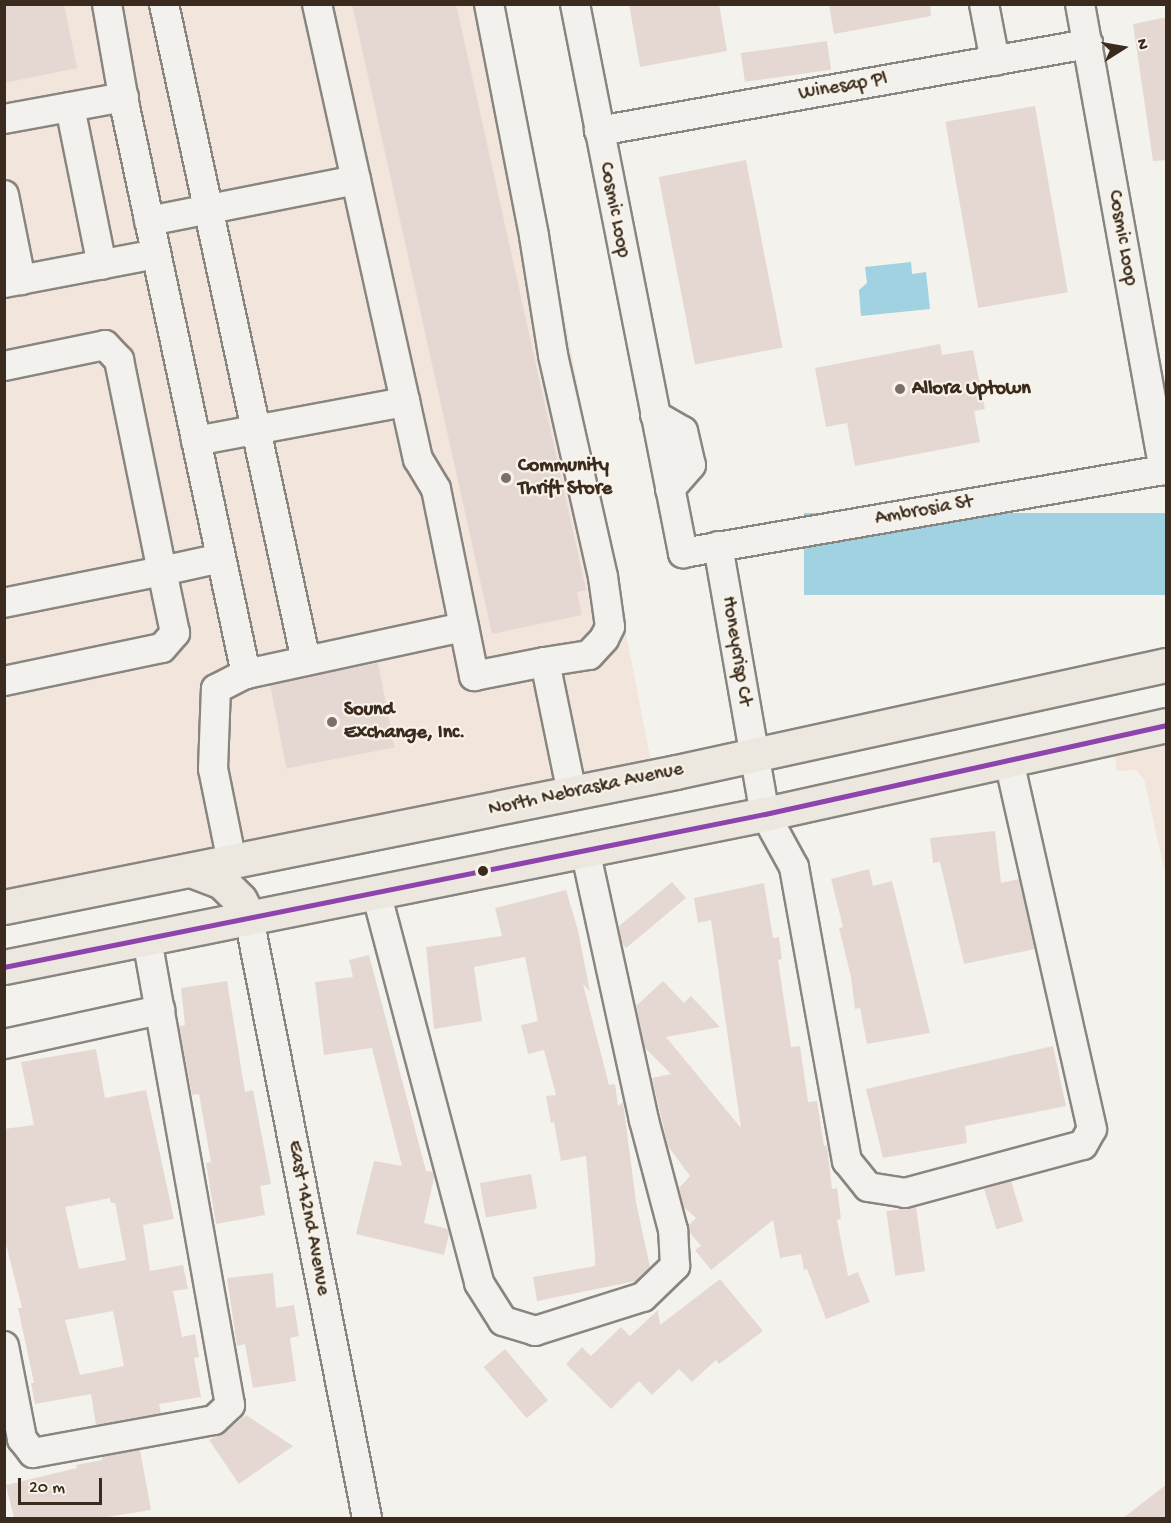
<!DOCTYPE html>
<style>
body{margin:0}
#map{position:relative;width:1171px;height:1523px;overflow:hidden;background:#f4f2ec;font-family:"Gochi Hand",sans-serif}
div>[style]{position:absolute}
.built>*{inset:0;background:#f1e5dc}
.water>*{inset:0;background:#a0d2e2;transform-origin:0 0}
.building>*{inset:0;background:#e5d8d3;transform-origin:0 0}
.roads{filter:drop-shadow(2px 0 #898580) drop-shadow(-2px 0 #898580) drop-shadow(0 2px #898580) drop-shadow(0 -2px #898580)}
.minor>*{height:28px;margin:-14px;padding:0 14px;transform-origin:14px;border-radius:14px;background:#f2f1ed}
.major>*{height:33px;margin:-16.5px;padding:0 16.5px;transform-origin:16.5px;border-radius:16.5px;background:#ece8df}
.bus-1>*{height:4.5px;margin:-2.25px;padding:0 2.25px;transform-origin:2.25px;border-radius:2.25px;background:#8e44ad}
.dots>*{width:16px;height:16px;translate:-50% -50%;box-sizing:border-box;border:3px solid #f7f3e8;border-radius:50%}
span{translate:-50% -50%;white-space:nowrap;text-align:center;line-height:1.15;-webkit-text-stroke:4.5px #f7f3e8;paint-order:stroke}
.street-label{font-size:20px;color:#3b2a1e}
.poi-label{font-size:20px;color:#3b2a1e;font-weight:700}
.left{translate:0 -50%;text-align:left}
.frame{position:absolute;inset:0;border:6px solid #3b2a1e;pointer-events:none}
.north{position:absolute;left:1093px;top:18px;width:60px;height:60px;-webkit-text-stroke:4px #f7f3e8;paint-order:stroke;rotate:79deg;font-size:16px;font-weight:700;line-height:24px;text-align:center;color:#3b2a1e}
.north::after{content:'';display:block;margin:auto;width:21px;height:27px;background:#3b2a1e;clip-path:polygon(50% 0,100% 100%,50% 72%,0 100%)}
.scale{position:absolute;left:18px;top:1478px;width:84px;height:27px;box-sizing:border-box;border:3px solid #3b2a1e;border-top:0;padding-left:8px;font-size:18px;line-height:21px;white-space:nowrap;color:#3b2a1e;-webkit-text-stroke:4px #f7f3e8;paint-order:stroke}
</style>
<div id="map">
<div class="built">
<i style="clip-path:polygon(5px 5px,504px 5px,651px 762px,192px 856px,182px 852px,179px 858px,5px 892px)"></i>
<i style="clip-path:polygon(1166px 740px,1166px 877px,1144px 779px,1136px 770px,1117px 771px,1114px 751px)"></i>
</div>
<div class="water">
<i style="clip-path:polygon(911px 262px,912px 274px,926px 272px,930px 309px,861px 316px,859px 290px,867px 283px,865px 267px)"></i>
<i style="left:1166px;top:513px;width:82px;height:362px;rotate:90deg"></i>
</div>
<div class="building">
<i style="clip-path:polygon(4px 4px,64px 4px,77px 68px,4px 83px)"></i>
<i style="clip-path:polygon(352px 4px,456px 4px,586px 590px,577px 592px,582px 615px,492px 634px)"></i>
<i style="clip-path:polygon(629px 4px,719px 4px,727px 51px,640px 67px)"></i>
<i style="clip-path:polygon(829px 4px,930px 4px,931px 16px,834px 34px)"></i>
<i style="clip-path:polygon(1167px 17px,1167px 160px,1153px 161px,1133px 24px)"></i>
<i style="left:827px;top:41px;width:29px;height:87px;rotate:82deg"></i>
<i style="left:1035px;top:106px;width:189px;height:91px;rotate:80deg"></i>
<i style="left:746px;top:160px;width:191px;height:89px;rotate:79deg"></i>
<i style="clip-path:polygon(940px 344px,942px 355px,973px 350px,985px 409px,974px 411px,980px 442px,855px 466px,847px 423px,826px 427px,815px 368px)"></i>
<i style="left:378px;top:663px;width:86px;height:110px;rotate:79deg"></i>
<i style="clip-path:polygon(995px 831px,1001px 883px,1019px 879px,1035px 949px,964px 964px,940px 862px,933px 863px,930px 838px)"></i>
<i style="clip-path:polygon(869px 869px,873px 886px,892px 881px,930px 1033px,867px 1044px,860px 1008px,855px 1009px,851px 977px,839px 928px,843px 927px,831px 879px)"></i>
<i style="clip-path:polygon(672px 882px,686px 898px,626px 948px,622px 943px,619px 926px)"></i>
<i style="clip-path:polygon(764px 883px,773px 938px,779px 937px,782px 959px,778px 960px,791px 1047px,800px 1046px,808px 1102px,817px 1101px,824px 1146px,827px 1146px,832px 1189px,837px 1188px,841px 1219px,837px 1220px,848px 1276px,858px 1272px,870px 1302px,826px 1319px,807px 1269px,804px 1270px,801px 1254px,780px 1258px,773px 1220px,711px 1270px,695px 1250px,701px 1246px,690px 1233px,689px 1225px,696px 1218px,684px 1207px,679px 1188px,690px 1176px,668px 1146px,652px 1078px,671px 1074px,645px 1048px,636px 1006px,663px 981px,684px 1003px,691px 996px,720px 1027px,666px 1037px,741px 1128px,711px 920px,698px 923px,694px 898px)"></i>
<i style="clip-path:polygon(566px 890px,578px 930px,590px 992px,583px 984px,609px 1085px,615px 1084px,618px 1106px,623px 1102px,636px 1202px,650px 1267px,636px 1281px,537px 1301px,533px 1277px,595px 1266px,595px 1256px,586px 1156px,561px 1161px,554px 1122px,551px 1123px,546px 1096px,556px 1095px,544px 1050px,528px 1054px,521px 1025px,538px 1021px,525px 957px,474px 967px,482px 1021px,434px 1029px,426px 947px,502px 936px,495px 908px)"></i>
<i style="clip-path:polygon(369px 955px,426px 1171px,433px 1172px,434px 1178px,424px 1223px,448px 1229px,449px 1234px,444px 1255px,356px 1234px,374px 1161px,402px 1166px,372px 1048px,324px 1055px,315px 982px,353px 977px,349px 960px)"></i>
<i style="clip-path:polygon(227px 981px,245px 1092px,253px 1090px,271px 1184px,260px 1186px,265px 1215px,216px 1224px,206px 1163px,211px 1162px,199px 1094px,192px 1095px,179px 1026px,185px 1025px,181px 988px)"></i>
<i style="clip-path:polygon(1053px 1046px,1066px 1106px,965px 1126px,967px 1143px,883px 1158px,866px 1089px)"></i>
<i style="clip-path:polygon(evenodd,96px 1049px,105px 1098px,146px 1090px,174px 1219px,143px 1225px,150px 1271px,183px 1265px,188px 1289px,173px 1291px,182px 1337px,195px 1334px,199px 1357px,194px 1358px,201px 1397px,159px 1404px,161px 1413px,96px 1425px,91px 1394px,35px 1404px,31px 1383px,34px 1383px,18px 1308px,22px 1308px,4px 1236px,4px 1129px,34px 1125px,21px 1062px,96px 1049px,110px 1198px,111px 1203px,115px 1203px,126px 1260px,79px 1269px,65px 1207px,110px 1198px,96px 1049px,113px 1311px,124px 1366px,80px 1375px,65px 1320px,113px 1311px)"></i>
<i style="left:531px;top:1174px;width:35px;height:52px;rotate:80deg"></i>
<i style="left:1011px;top:1181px;width:42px;height:28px;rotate:73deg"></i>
<i style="left:916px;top:1207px;width:65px;height:30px;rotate:82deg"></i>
<i style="clip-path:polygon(273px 1273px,276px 1308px,294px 1305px,299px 1336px,290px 1338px,296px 1381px,253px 1388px,245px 1344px,237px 1346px,227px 1278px)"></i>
<i style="clip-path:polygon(720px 1279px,763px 1331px,719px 1364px,716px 1360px,692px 1382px,679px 1369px,652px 1395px,639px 1381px,611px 1409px,566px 1364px,582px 1347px,591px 1356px,621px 1327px,630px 1336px,658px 1310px,660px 1325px)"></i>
<i style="left:505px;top:1349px;width:67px;height:28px;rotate:50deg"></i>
<i style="clip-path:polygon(246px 1415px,293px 1446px,239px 1484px,209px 1440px,225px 1432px)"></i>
<i style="clip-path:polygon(140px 1450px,151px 1510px,101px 1518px,14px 1518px,6px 1485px,77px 1468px,76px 1465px,102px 1460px,102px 1457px)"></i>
<i style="clip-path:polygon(1167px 1484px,1167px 1518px,1123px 1518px)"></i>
</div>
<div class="roads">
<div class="minor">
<i style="left:107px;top:4px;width:105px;rotate:80.1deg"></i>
<i style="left:125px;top:107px;width:580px;rotate:77.95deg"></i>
<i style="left:246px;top:674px;width:223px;rotate:-12.2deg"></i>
<i style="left:164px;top:4px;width:672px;rotate:77.8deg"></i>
<i style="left:317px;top:4px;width:466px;rotate:77.5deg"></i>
<i style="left:418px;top:459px;width:35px;rotate:59deg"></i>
<i style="left:436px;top:489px;width:191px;rotate:78.5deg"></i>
<i style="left:474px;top:676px;width:72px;rotate:-11.2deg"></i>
<i style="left:545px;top:662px;width:134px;rotate:78.4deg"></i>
<i style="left:489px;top:4px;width:236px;rotate:79deg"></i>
<i style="left:534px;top:236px;width:121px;rotate:80.9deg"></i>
<i style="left:553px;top:355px;width:228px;rotate:77.3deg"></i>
<i style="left:603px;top:577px;width:50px;rotate:82deg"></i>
<i style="left:610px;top:627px;width:13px;rotate:117deg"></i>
<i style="left:604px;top:639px;width:22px;rotate:133deg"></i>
<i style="left:589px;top:655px;width:45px;rotate:171deg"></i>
<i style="left:575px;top:4px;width:560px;rotate:78.87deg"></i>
<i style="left:683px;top:553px;width:490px;rotate:-9.8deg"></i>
<i style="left:984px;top:4px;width:58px;rotate:79.1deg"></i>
<i style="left:1080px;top:4px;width:474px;rotate:79.8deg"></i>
<i style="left:70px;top:107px;width:161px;rotate:78.6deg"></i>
<i style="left:4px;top:119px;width:122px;rotate:-10.4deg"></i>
<i style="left:599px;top:131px;width:497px;rotate:-10.1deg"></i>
<i style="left:4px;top:195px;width:87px;rotate:78.7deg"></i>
<i style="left:149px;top:221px;width:211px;rotate:-11.2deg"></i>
<i style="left:4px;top:283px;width:155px;rotate:-10.8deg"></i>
<i style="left:4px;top:366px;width:103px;rotate:-11.7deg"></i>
<i style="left:105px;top:345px;width:21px;rotate:47deg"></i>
<i style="left:119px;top:360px;width:215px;rotate:78.5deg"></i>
<i style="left:162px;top:571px;width:161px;rotate:168.6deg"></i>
<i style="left:655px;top:415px;width:32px;rotate:30deg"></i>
<i style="left:683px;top:431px;width:35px;rotate:77deg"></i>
<i style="left:691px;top:465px;width:32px;rotate:131deg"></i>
<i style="left:196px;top:441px;width:213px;rotate:-10.6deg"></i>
<i style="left:718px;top:546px;width:272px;rotate:80.1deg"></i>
<i style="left:765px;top:814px;width:60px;rotate:61.3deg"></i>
<i style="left:794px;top:867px;width:299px;rotate:79.8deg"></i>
<i style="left:847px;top:1161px;width:33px;rotate:51deg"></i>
<i style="left:868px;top:1187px;width:37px;rotate:9deg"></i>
<i style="left:905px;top:1193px;width:184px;rotate:-15.1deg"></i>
<i style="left:1083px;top:1145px;width:18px;rotate:-61deg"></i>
<i style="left:1092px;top:1129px;width:378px;rotate:-102.7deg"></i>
<i style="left:4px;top:681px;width:161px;rotate:-11.8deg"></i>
<i style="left:162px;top:648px;width:20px;rotate:-49deg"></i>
<i style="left:175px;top:633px;width:63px;rotate:-101.8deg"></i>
<i style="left:162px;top:571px;width:60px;rotate:-12.4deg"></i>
<i style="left:232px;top:862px;width:95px;rotate:-101.5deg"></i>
<i style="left:213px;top:769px;width:80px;rotate:-87.9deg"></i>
<i style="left:216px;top:689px;width:34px;rotate:-27deg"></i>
<i style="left:376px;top:892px;width:404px;rotate:75.2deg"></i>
<i style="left:479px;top:1283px;width:45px;rotate:57.7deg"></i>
<i style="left:503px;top:1321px;width:34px;rotate:17deg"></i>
<i style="left:535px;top:1331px;width:113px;rotate:-17.5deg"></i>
<i style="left:643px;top:1297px;width:45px;rotate:-44.1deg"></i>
<i style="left:675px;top:1266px;width:36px;rotate:-93deg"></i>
<i style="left:673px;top:1230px;width:114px;rotate:-104.8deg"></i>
<i style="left:644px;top:1120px;width:276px;rotate:-102.3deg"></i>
<i style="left:249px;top:918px;width:611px;rotate:78.87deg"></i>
<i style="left:4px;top:1044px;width:160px;rotate:-12.3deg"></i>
<i style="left:4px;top:1346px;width:95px;rotate:79deg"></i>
<i style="left:22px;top:1439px;width:18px;rotate:52deg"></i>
<i style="left:33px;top:1453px;width:184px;rotate:-10.3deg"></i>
<i style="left:214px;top:1420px;width:22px;rotate:-43deg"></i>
<i style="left:230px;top:1405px;width:474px;rotate:-100.1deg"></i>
</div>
<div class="major">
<i style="left:191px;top:870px;width:33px;rotate:21deg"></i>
<i style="left:222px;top:882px;width:25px;rotate:45deg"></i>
<i style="left:240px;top:900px;width:20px;rotate:63deg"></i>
<i style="left:4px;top:907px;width:685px;rotate:-11.36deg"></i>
<i style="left:676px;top:772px;width:502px;rotate:-12.32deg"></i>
<i style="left:4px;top:967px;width:776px;rotate:-11.37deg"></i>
<i style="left:765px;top:814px;width:411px;rotate:-12.5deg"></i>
</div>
</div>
<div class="bus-1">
<i style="left:4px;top:967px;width:776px;rotate:-11.37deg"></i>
<i style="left:765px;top:814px;width:411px;rotate:-12.5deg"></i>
</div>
<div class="dots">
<i style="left:900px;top:389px;background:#7c7066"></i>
<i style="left:506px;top:478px;background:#7c7066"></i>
<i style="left:332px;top:722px;background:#7c7066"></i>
<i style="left:483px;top:871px;background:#3b2a1e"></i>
</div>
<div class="street-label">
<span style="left:843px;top:87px;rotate:-10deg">Winesap Pl</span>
<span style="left:614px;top:210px;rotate:79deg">Cosmic Loop</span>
<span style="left:1122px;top:238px;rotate:80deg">Cosmic Loop</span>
<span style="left:924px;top:511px;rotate:-10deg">Ambrosia St</span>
<span style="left:736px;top:651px;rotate:81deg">Honeycrisp Ct</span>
<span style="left:586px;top:790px;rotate:-12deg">North Nebraska Avenue</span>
<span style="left:308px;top:1218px;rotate:79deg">East 142nd Avenue</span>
</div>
<div class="poi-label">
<span class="left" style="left:912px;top:389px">Allora Uptown</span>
<span class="left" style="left:518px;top:478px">Community<br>Thrift Store</span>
<span class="left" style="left:344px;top:722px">Sound<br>Exchange, Inc.</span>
</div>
<div class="frame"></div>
<div class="north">N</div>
<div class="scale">20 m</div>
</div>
